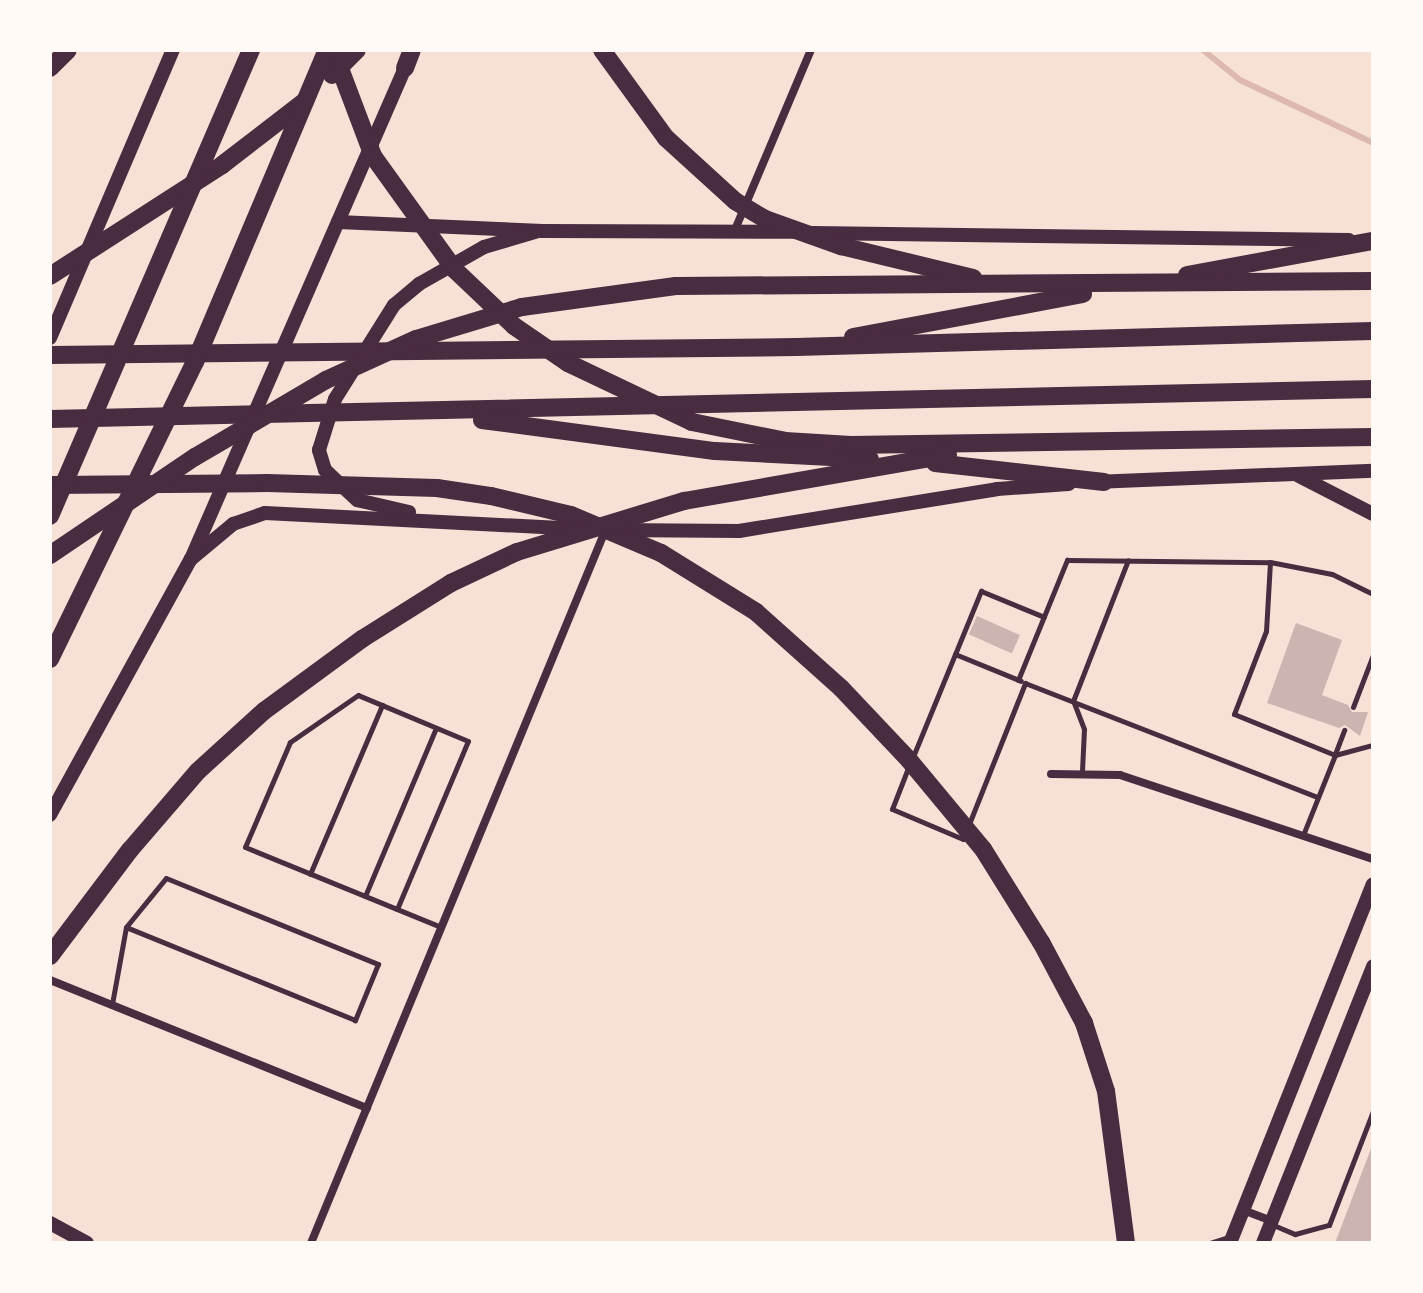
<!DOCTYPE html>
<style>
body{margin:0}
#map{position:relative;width:1423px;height:1293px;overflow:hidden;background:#f7e1d7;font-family:"Fira Sans Condensed",sans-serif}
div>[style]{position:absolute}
.stream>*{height:6px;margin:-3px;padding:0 3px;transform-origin:3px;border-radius:3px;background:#dcb8b0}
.building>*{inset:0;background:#ccb4b1;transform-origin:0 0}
.service>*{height:5px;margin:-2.5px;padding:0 2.5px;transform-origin:2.5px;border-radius:2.5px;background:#4a2c40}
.minor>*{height:8px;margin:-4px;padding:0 4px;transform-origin:4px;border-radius:4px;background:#4a2c40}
.secondary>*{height:14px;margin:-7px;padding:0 7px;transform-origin:7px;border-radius:7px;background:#4a2c40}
.motorway>*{height:18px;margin:-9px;padding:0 9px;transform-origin:9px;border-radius:9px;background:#4a2c40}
span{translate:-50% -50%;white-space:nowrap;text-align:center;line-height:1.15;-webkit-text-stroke:8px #fffaf5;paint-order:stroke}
.frame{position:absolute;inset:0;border:52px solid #fffaf5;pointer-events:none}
</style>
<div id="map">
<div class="stream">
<i style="left:1203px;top:50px;width:48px;rotate:39deg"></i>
<i style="left:1240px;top:80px;width:147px;rotate:25.3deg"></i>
</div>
<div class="building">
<i style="left:977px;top:616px;width:47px;height:20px;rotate:24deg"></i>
<i style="clip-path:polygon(1296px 623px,1342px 640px,1322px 695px,1348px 705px,1352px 712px,1368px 712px,1360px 736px,1345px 725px,1339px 728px,1267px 703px)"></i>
<i style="clip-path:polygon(1372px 1146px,1373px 1243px,1335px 1243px)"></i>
</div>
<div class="service">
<i style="left:1270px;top:562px;width:69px;rotate:93.3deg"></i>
<i style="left:1266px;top:631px;width:89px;rotate:111.1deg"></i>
<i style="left:1234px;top:714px;width:109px;rotate:22.1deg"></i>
<i style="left:1335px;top:755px;width:86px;rotate:111.8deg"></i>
<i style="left:955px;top:654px;width:71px;rotate:22.2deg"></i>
<i style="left:1018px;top:680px;width:130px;rotate:-67.8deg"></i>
<i style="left:1067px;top:560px;width:203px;rotate:0.6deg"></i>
<i style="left:1270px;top:562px;width:63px;rotate:11deg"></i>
<i style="left:1332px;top:574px;width:46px;rotate:26deg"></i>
<i style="left:1353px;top:707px;width:56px;rotate:-69deg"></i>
<i style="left:1335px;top:754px;width:26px;rotate:-69deg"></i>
<i style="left:1335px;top:755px;width:39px;rotate:-15deg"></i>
<i style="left:912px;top:759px;width:182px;rotate:-67.7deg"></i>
<i style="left:981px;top:591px;width:68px;rotate:22.4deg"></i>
<i style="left:908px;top:768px;width:44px;rotate:111.3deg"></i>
<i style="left:892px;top:809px;width:77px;rotate:22.9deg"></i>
<i style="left:963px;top:839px;width:5px;rotate:-68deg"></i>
<i style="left:1082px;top:771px;width:42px;rotate:-87.3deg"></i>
<i style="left:1084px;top:729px;width:30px;rotate:-111deg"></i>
<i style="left:1073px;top:701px;width:151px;rotate:-68.7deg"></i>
<i style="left:969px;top:824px;width:152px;rotate:-68.3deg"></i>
<i style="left:1025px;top:683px;width:314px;rotate:21.3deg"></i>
<i style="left:310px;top:874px;width:184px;rotate:-66.9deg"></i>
<i style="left:365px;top:896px;width:182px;rotate:-67.1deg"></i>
<i style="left:397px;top:909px;width:182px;rotate:-67.1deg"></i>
<i style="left:468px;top:741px;width:119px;rotate:-157.3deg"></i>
<i style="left:358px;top:695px;width:83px;rotate:145.3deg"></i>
<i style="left:290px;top:742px;width:114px;rotate:113.2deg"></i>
<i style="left:245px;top:847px;width:212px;rotate:22.2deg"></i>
<i style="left:112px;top:1004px;width:78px;rotate:-79.7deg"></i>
<i style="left:126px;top:927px;width:63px;rotate:-50.8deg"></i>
<i style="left:166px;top:878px;width:229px;rotate:22.1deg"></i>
<i style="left:378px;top:964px;width:61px;rotate:112.3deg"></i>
<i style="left:355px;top:1020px;width:247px;rotate:-157.9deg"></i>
<i style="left:1271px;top:1224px;width:26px;rotate:23deg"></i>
<i style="left:1295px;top:1234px;width:35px;rotate:-15deg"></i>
<i style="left:1329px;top:1225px;width:122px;rotate:-68.9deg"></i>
<i style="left:1210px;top:1243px;width:19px;rotate:-18deg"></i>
</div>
<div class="minor">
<i style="left:734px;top:232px;width:198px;rotate:-67.1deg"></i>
<i style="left:1051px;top:774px;width:69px;rotate:0.8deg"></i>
<i style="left:1120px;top:775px;width:267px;rotate:18.4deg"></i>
<i style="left:50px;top:980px;width:342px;rotate:22deg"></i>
<i style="left:1243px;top:1210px;width:30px;rotate:21deg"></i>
<i style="left:311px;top:1243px;width:770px;rotate:-67.56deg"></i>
</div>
<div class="secondary">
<i style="left:338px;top:222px;width:205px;rotate:2.5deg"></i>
<i style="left:543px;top:231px;width:250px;rotate:0.2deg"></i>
<i style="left:813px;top:233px;width:536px;rotate:0.75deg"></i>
<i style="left:50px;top:338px;width:313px;rotate:-66.9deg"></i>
<i style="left:1299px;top:476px;width:83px;rotate:27.2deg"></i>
<i style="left:1094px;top:482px;width:279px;rotate:-2.3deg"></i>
<i style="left:409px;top:512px;width:53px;rotate:-167deg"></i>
<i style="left:357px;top:500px;width:44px;rotate:-136.8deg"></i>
<i style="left:325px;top:470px;width:21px;rotate:-107deg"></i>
<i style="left:319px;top:450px;width:53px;rotate:-72.6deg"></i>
<i style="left:335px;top:399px;width:111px;rotate:-57.9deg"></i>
<i style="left:394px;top:305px;width:33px;rotate:-40deg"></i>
<i style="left:419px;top:284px;width:75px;rotate:-29.6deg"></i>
<i style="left:484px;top:247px;width:53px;rotate:-16.4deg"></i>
<i style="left:613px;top:530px;width:126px;rotate:0.5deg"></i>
<i style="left:739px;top:531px;width:261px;rotate:-9.2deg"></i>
<i style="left:997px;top:489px;width:72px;rotate:-4deg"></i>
<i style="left:191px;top:559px;width:55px;rotate:-39.8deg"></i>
<i style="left:233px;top:524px;width:34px;rotate:-19deg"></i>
<i style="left:265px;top:513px;width:320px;rotate:2.9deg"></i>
<i style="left:50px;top:815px;width:292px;rotate:-61.2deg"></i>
<i style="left:191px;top:559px;width:543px;rotate:-66.46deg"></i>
<i style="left:50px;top:1223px;width:42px;rotate:28.4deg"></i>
<i style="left:1230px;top:1243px;width:386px;rotate:-68.3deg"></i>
<i style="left:1263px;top:1243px;width:298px;rotate:-68.3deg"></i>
</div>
<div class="motorway">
<i style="left:333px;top:50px;width:113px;rotate:69.3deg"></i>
<i style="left:373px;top:156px;width:140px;rotate:54.3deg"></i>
<i style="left:455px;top:270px;width:81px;rotate:43.5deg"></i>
<i style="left:514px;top:326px;width:65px;rotate:34.4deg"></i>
<i style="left:568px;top:363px;width:137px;rotate:25.4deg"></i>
<i style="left:692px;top:422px;width:95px;rotate:11.5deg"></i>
<i style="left:785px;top:441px;width:66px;rotate:3.5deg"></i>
<i style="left:851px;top:445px;width:522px;rotate:-0.88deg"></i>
<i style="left:602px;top:50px;width:109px;rotate:54deg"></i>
<i style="left:666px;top:138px;width:93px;rotate:42.4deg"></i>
<i style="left:735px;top:201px;width:35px;rotate:31deg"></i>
<i style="left:765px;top:219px;width:81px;rotate:19.6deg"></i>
<i style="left:841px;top:246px;width:136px;rotate:13.6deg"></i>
<i style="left:50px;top:68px;width:25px;rotate:-45deg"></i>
<i style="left:405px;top:68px;width:19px;rotate:-69deg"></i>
<i style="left:332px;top:75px;width:35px;rotate:-45deg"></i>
<i style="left:1187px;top:275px;width:189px;rotate:-10.4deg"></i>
<i style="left:50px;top:276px;width:205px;rotate:-32.8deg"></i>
<i style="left:222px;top:165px;width:105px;rotate:-37.6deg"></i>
<i style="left:853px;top:337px;width:234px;rotate:-10.6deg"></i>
<i style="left:50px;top:355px;width:746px;rotate:-0.61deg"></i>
<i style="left:796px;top:347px;width:577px;rotate:-1.59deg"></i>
<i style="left:50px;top:419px;width:1323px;rotate:-1.3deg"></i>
<i style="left:482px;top:420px;width:235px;rotate:7.6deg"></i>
<i style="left:715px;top:451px;width:155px;rotate:3deg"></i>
<i style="left:935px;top:463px;width:170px;rotate:6.4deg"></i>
<i style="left:50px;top:485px;width:217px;rotate:-0.5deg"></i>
<i style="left:267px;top:483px;width:170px;rotate:1.7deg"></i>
<i style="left:437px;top:488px;width:55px;rotate:8.4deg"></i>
<i style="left:491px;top:496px;width:82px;rotate:13.4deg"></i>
<i style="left:571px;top:515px;width:98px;rotate:22.9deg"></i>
<i style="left:661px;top:553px;width:112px;rotate:31.8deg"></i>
<i style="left:756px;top:612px;width:114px;rotate:41.8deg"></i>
<i style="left:841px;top:688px;width:99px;rotate:46.6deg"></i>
<i style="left:909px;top:760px;width:116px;rotate:50.3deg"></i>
<i style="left:983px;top:849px;width:110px;rotate:58.1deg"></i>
<i style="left:1041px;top:942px;width:92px;rotate:62deg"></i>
<i style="left:1084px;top:1023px;width:71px;rotate:72.1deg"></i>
<i style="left:1106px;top:1091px;width:153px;rotate:82.5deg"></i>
<i style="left:50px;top:516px;width:508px;rotate:-66.67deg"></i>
<i style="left:50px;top:555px;width:175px;rotate:-34.1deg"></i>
<i style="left:195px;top:457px;width:152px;rotate:-30.4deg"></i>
<i style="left:326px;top:380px;width:99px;rotate:-24.5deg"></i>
<i style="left:416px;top:339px;width:111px;rotate:-16.8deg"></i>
<i style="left:522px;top:307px;width:155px;rotate:-7.8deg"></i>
<i style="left:676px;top:286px;width:697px;rotate:-0.41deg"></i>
<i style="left:50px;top:659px;width:331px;rotate:-64deg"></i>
<i style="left:195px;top:362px;width:339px;rotate:-67.1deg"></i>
<i style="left:50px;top:956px;width:133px;rotate:-53deg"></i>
<i style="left:130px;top:850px;width:104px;rotate:-49.3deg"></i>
<i style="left:198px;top:771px;width:89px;rotate:-42.3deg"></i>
<i style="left:264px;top:711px;width:122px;rotate:-36.3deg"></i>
<i style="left:362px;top:639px;width:105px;rotate:-32.2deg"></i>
<i style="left:451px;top:583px;width:73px;rotate:-25.2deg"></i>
<i style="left:517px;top:552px;width:175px;rotate:-17deg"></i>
<i style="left:684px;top:501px;width:268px;rotate:-9.9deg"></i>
</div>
<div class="frame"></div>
</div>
